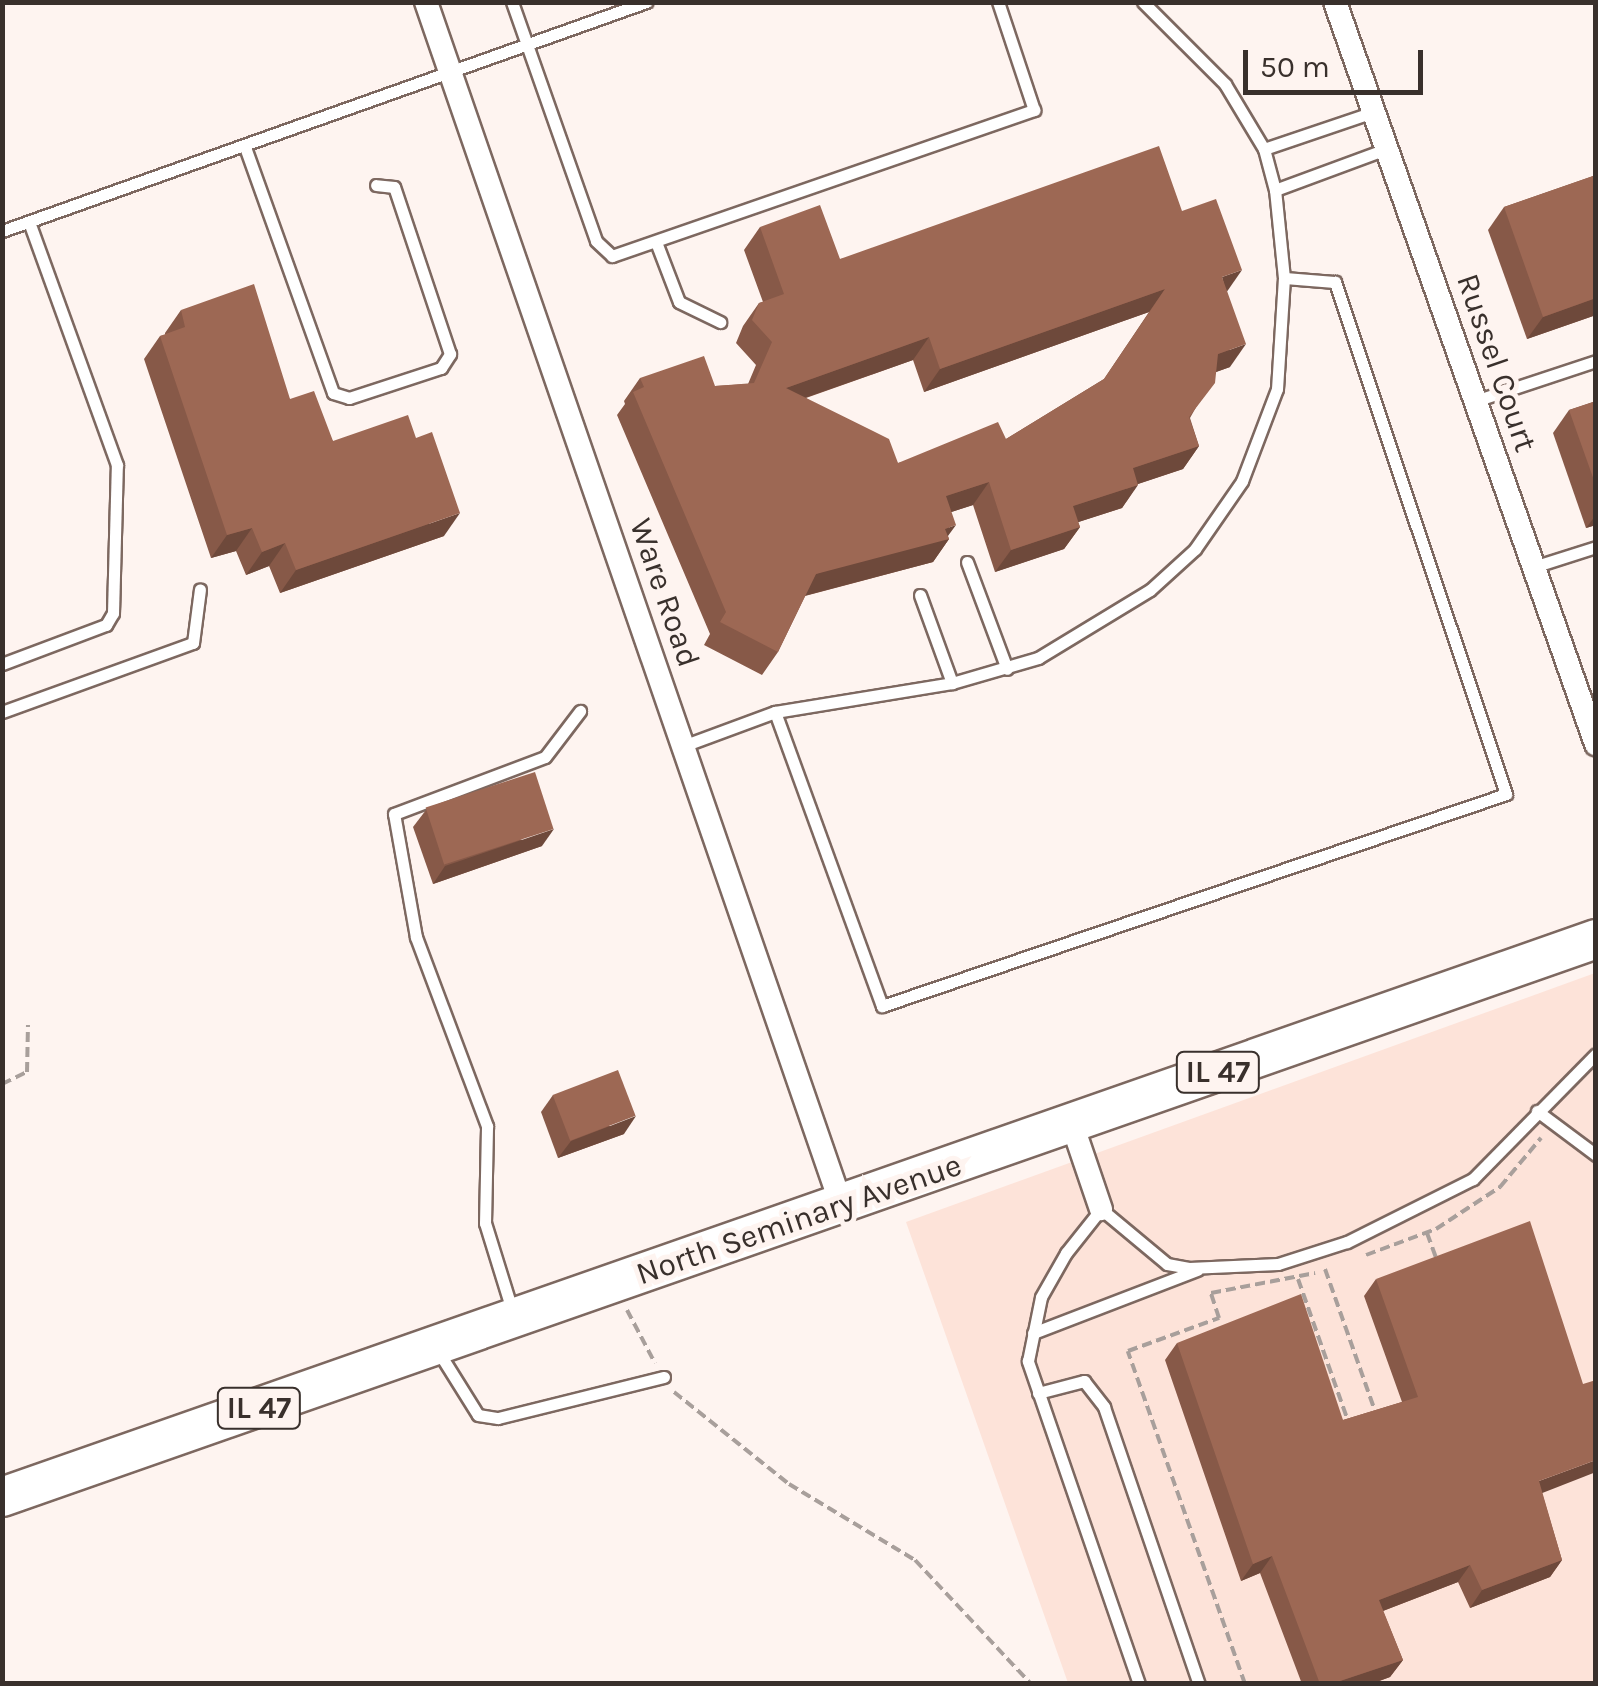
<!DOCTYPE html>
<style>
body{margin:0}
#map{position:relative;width:1598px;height:1686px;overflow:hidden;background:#fef4f0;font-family:Karla,sans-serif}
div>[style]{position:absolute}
.built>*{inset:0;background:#fde3d9}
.path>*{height:4px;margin-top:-2px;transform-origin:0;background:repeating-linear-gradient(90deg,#a89f9b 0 10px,transparent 0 15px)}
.roads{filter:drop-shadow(2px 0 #7d6860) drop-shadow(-2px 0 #7d6860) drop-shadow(0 2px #7d6860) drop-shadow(0 -2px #7d6860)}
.service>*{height:11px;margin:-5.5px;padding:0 5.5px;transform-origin:5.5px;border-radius:5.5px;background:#fff}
.minor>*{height:22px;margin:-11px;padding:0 11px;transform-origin:11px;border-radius:11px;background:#fff}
.primary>*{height:38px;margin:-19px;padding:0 19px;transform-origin:19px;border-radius:19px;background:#fff}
.wall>*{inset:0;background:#875948}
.shaded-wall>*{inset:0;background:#6e493b}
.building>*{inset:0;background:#9d6854;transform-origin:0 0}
span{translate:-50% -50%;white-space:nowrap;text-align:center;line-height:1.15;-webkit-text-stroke:10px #fef4f0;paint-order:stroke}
.shield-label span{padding:2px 8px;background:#fef4f0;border:2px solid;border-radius:8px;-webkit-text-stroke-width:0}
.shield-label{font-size:30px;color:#39302c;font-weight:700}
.street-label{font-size:32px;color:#39302c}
.frame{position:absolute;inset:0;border:5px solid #39302c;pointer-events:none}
.scale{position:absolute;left:1243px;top:50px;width:180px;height:45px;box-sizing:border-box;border:5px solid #39302c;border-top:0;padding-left:12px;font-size:30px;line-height:35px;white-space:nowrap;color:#39302c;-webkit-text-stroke:8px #fef4f0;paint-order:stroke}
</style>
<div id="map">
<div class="built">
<i style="clip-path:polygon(1595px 973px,1595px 1683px,1068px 1683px,906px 1222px)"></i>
</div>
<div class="path">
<i style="left:2px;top:1084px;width:28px;rotate:-26deg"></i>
<i style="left:27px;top:1072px;width:47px;rotate:-88.8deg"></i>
<i style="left:1427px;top:1233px;width:30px;rotate:70deg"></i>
<i style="left:1366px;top:1255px;width:75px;rotate:-20.4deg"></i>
<i style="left:1436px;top:1229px;width:77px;rotate:-33.3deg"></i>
<i style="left:1500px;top:1187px;width:64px;rotate:-50.1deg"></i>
<i style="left:1325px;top:1269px;width:154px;rotate:70.6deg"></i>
<i style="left:1298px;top:1279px;width:151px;rotate:70.6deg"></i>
<i style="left:627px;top:1310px;width:60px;rotate:62.2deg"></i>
<i style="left:674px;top:1392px;width:147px;rotate:38.7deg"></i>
<i style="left:789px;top:1484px;width:147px;rotate:31.1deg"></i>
<i style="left:915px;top:1560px;width:170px;rotate:46.9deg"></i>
<i style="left:1245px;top:1684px;width:353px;rotate:-109.4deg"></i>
<i style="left:1128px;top:1351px;width:97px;rotate:-19.9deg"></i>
<i style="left:1219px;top:1318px;width:26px;rotate:-108deg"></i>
<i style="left:1211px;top:1293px;width:106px;rotate:-10.9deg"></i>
</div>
<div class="roads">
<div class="service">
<i style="left:512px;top:2px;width:253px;rotate:70.6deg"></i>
<i style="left:596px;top:241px;width:22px;rotate:43deg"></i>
<i style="left:612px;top:256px;width:447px;rotate:-19.1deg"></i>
<i style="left:1034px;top:110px;width:114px;rotate:-108.4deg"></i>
<i style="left:245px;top:147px;width:261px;rotate:70.3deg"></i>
<i style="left:333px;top:393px;width:17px;rotate:17deg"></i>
<i style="left:349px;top:398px;width:97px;rotate:-18.1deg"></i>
<i style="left:441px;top:368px;width:17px;rotate:-57deg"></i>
<i style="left:450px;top:354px;width:176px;rotate:-108.5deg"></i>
<i style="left:394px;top:187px;width:18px;rotate:-174deg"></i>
<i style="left:1264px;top:149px;width:115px;rotate:-18.7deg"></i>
<i style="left:1275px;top:190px;width:118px;rotate:-20.3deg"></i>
<i style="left:2px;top:231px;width:684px;rotate:-19.57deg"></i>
<i style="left:656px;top:242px;width:64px;rotate:69deg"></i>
<i style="left:679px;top:302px;width:46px;rotate:26deg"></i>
<i style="left:1475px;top:401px;width:127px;rotate:-18.3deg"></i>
<i style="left:967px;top:562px;width:114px;rotate:69.5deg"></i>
<i style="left:1533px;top:567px;width:66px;rotate:-17.6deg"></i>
<i style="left:920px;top:595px;width:94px;rotate:70deg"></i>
<i style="left:2px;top:664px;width:111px;rotate:-20.6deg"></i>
<i style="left:106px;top:625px;width:14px;rotate:-60deg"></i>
<i style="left:113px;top:613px;width:148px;rotate:-88.5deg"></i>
<i style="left:117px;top:465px;width:258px;rotate:-109.9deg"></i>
<i style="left:2px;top:712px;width:203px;rotate:-19.9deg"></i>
<i style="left:193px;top:643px;width:54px;rotate:-82.6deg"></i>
<i style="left:775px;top:712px;width:313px;rotate:70deg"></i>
<i style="left:882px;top:1006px;width:659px;rotate:-18.76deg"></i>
<i style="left:1506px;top:794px;width:540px;rotate:-108.47deg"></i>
<i style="left:1335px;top:282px;width:51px;rotate:-175.5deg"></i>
<i style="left:683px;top:746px;width:98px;rotate:-20.3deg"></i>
<i style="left:775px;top:712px;width:179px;rotate:-9.3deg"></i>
<i style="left:952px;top:683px;width:90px;rotate:-16.2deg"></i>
<i style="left:1038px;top:658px;width:131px;rotate:-31.3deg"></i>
<i style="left:1150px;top:590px;width:61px;rotate:-42.3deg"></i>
<i style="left:1195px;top:549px;width:83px;rotate:-55.3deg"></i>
<i style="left:1242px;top:481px;width:98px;rotate:-69.2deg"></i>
<i style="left:1277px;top:389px;width:111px;rotate:-86.4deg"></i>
<i style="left:1284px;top:278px;width:88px;rotate:-95.8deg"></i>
<i style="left:1275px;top:190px;width:42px;rotate:-105deg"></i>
<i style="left:1264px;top:149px;width:76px;rotate:-121deg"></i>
<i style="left:1225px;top:84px;width:116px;rotate:-135deg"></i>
<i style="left:1537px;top:1111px;width:74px;rotate:36.7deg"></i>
<i style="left:512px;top:1310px;width:91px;rotate:-107.2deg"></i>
<i style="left:485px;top:1223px;width:97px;rotate:-88.8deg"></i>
<i style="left:487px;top:1126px;width:202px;rotate:-110.6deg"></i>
<i style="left:416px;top:937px;width:125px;rotate:-100.1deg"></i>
<i style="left:394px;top:814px;width:161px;rotate:-20.7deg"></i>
<i style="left:545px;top:757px;width:58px;rotate:-52.7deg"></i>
<i style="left:1033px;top:1333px;width:176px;rotate:-21deg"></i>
<i style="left:438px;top:1351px;width:75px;rotate:58deg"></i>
<i style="left:478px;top:1415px;width:20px;rotate:9deg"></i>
<i style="left:498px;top:1418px;width:171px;rotate:-13.9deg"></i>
<i style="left:1038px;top:1393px;width:48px;rotate:-14.6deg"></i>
<i style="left:1084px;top:1381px;width:33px;rotate:52deg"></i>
<i style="left:1104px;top:1407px;width:293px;rotate:71.1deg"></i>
<i style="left:1139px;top:1684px;width:342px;rotate:-109deg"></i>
<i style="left:1028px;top:1361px;width:65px;rotate:-78.5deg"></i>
<i style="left:1041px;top:1297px;width:51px;rotate:-60.4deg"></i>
<i style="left:1066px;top:1253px;width:56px;rotate:-51.5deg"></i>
<i style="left:1101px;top:1209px;width:86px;rotate:39.8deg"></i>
<i style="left:1167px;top:1264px;width:22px;rotate:10deg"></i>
<i style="left:1189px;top:1268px;width:89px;rotate:-2.6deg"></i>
<i style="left:1278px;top:1264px;width:72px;rotate:-17.7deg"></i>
<i style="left:1347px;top:1242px;width:141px;rotate:-26.6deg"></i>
<i style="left:1473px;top:1179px;width:175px;rotate:-45.5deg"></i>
</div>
<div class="minor">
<i style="left:426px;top:2px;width:1272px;rotate:70.95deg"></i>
<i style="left:1335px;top:2px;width:787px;rotate:70.62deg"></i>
<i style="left:1072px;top:1124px;width:90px;rotate:71.2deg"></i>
</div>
<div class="primary">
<i style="left:2px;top:1497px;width:1689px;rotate:-19.29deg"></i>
</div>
</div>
<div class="wall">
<i style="clip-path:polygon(1596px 175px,1596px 315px,1527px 339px,1488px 230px,1504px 207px)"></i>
<i style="clip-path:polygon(evenodd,1182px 211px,1227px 291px,1230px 367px,1216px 372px,1190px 418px,1199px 446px,1183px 469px,1138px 484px,1122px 508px,1078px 522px,1080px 527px,1064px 549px,995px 572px,973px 505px,951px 512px,948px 536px,949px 539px,933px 562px,805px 596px,778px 652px,762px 675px,704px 645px,710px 634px,617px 415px,625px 404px,624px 401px,640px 378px,715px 386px,748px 384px,756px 365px,736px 343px,743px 326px,759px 303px,763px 302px,744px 250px,760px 227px,840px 259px,1182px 211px,1149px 312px,1104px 379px,1006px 439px,898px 463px,806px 398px,913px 360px,924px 392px,1149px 312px)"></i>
<i style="clip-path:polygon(181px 310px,290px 399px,333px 441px,444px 536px,280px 593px,269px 566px,246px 575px,236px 551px,211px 558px,144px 359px,160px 336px,165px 335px,165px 333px)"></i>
<i style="clip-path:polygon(1596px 401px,1596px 525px,1586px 528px,1553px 433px,1569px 410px)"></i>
<i style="clip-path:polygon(426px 810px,542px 846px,433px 884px,413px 827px)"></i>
<i style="clip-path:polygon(553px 1095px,624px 1134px,558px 1158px,541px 1112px)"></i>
<i style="clip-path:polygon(1376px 1279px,1542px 1493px,1562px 1560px,1550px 1577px,1470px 1608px,1458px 1582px,1383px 1611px,1403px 1660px,1390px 1677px,1371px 1684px,1302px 1684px,1260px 1573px,1241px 1581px,1165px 1360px,1177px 1343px,1343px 1420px,1402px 1402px,1364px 1296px)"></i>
</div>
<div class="shaded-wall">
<i style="clip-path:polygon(1242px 270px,1226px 293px,1222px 277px)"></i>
<i style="clip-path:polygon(1165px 289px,1149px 312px,924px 392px,940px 369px)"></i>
<i style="clip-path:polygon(1596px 298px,1596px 315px,1527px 339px,1543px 317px)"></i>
<i style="clip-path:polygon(929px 337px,913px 360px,770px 410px,786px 388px)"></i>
<i style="clip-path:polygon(1246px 344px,1230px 367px,1202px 377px,1218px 354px)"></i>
<i style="clip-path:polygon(1199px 446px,1183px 469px,1117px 491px,1133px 468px)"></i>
<i style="clip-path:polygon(989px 482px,973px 505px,930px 519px,946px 496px)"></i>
<i style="clip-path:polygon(1138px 485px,1122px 508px,1057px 529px,1073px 506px)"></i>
<i style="clip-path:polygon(460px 513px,444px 536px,280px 593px,296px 570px)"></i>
<i style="clip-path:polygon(1596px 515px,1596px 525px,1586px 528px)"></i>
<i style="clip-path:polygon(956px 525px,945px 540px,949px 539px,933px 562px,800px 597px,816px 574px)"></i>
<i style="clip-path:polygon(1080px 527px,1064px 549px,995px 572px,1011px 550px)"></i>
<i style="clip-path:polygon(252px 528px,236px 551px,211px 558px,227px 535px)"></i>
<i style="clip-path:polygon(285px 543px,269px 566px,246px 575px,262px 552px)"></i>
<i style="clip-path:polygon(554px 829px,542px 846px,433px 884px,445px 866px)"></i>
<i style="clip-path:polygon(636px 1116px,624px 1134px,558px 1158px,571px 1141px)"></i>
<i style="clip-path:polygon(1596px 1460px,1596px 1472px,1527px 1499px,1539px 1481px)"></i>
<i style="clip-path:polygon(1272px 1556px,1260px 1573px,1241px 1581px,1253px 1564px)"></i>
<i style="clip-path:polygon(1562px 1560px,1550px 1577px,1470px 1608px,1482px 1590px)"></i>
<i style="clip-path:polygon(1470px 1565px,1458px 1582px,1367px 1617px,1379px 1600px)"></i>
<i style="clip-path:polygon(1403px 1660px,1390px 1677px,1371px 1684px,1331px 1684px)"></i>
</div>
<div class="building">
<i style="clip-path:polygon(evenodd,1159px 146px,1182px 211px,1216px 199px,1242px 270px,1222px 277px,1246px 344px,1218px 354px,1215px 383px,1189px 417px,1199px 446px,1133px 468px,1138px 485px,1073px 506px,1080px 527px,1011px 550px,989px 482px,946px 496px,956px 525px,945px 529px,949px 539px,816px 574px,778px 652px,720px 622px,726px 612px,633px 392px,644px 387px,640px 378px,704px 356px,715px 386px,754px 383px,772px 342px,752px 320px,759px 303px,784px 294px,760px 227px,820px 205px,840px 259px,1159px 146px,1165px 289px,1104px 379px,1006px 439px,998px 422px,898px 463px,889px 439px,786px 388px,929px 337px,940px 369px,1165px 289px)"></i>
<i style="clip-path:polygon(1596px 175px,1596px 298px,1543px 317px,1504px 207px)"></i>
<i style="clip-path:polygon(254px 284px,290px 399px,314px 391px,333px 441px,408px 415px,416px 438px,432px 432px,460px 513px,296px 570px,285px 543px,262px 552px,252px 528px,227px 535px,160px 336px,185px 327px,181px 310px)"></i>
<i style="clip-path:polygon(1596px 401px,1596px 486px,1569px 410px)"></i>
<i style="left:535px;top:772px;width:60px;height:115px;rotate:72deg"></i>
<i style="left:618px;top:1070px;width:49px;height:70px;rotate:69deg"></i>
<i style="clip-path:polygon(1530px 1221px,1583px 1384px,1596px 1380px,1596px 1460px,1539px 1481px,1562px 1560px,1482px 1590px,1470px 1565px,1379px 1600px,1403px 1660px,1331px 1684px,1320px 1684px,1272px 1556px,1253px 1564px,1177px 1343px,1301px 1294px,1343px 1420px,1418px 1397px,1376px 1279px)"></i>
</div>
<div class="shield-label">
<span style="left:1218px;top:1072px">IL 47</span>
<span style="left:259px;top:1408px">IL 47</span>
</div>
<div class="street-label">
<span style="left:1496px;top:363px;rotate:71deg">Russel Court</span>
<span style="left:664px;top:593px;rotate:71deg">Ware Road</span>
<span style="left:799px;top:1220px;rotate:-19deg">North Seminary Avenue</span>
</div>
<div class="frame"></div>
<div class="scale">50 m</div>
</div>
